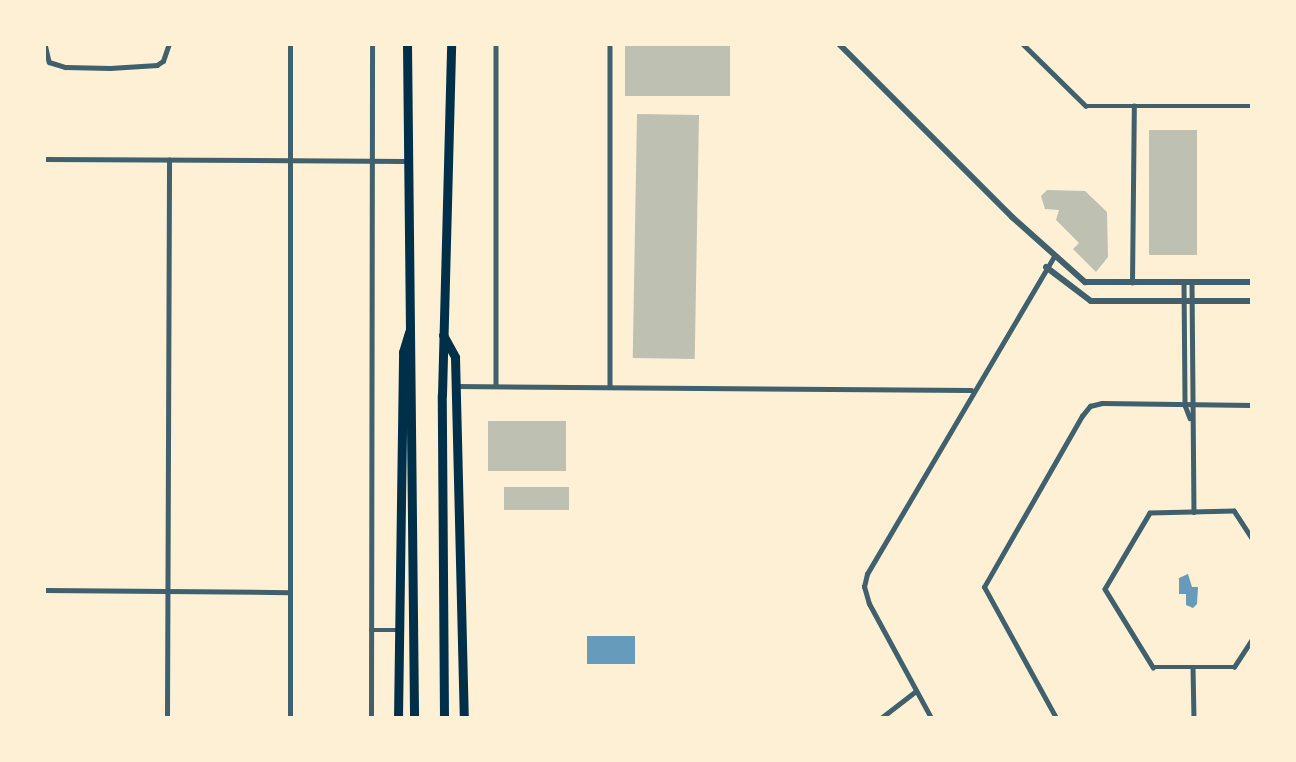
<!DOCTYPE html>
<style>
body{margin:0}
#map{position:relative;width:1296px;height:762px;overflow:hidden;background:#fdf0d5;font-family:"Noto Serif",serif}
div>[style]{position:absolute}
.water>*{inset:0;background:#669bbc;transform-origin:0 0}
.building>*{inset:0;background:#bec0b2;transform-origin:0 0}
.minor>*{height:4.5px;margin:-2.25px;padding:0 2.25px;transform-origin:2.25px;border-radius:2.25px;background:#3f606c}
.tertiary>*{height:6px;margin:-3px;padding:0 3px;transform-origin:3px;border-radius:3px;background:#3f606c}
.motorway>*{height:9px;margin:-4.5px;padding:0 4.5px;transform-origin:4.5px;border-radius:4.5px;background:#003049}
span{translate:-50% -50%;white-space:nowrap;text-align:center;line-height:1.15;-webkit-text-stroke:6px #fdf0d5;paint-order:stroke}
.frame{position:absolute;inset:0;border:46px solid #fdf0d5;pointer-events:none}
</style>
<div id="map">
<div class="water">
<div style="clip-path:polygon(1188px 574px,1192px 587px,1198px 587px,1197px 604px,1193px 608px,1186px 605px,1186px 594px,1179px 594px,1179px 578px)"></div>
<div style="left:635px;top:636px;width:28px;height:48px;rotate:90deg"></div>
</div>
<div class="building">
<div style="left:625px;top:44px;width:105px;height:52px"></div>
<div style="left:637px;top:114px;width:62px;height:244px;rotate:1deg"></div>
<div style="left:1149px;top:130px;width:48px;height:125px"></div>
<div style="clip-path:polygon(1047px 190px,1085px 191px,1107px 212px,1108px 257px,1096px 272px,1073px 249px,1079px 243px,1056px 220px,1059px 210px,1045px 209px,1041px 196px)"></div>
<div style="left:488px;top:421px;width:78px;height:50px"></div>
<div style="left:504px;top:487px;width:65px;height:23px"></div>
</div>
<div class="minor">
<div style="left:45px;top:44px;width:18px;rotate:77deg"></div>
<div style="left:49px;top:62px;width:17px;rotate:17deg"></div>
<div style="left:65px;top:67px;width:45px;rotate:1.3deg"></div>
<div style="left:110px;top:68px;width:47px;rotate:-3.7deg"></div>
<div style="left:157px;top:65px;width:7px;rotate:-34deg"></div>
<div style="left:163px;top:61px;width:18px;rotate:-71deg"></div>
<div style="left:496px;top:44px;width:342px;rotate:90deg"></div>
<div style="left:610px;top:44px;width:343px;rotate:90deg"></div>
<div style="left:1023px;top:44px;width:88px;rotate:44.5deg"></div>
<div style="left:1086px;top:106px;width:166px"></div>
<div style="left:44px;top:159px;width:362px;rotate:0.3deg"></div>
<div style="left:1132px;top:283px;width:177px;rotate:-89.4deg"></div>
<div style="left:1184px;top:283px;width:122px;rotate:89.5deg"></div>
<div style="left:1185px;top:405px;width:14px;rotate:69deg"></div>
<div style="left:1192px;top:283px;width:229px;rotate:89.5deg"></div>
<div style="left:456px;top:386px;width:515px;rotate:0.45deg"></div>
<div style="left:1252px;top:539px;width:33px;rotate:-123deg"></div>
<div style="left:1234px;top:511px;width:84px;rotate:178.6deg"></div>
<div style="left:1150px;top:513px;width:88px;rotate:120.6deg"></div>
<div style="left:1105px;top:589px;width:92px;rotate:58.4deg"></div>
<div style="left:1153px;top:667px;width:81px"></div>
<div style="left:1234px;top:667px;width:33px;rotate:-57deg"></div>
<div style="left:44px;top:590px;width:246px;rotate:0.5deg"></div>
<div style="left:371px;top:630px;width:27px"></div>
<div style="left:1193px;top:667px;width:51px;rotate:88.9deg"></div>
<div style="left:167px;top:718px;width:558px;rotate:-89.79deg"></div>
<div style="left:290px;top:718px;width:674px;rotate:-90deg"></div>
<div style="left:371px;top:718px;width:674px;rotate:-89.91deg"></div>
<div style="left:881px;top:718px;width:44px;rotate:-37.6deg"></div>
<div style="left:931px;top:718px;width:130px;rotate:-118.5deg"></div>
<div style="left:869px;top:604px;width:18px;rotate:-106deg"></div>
<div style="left:864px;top:587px;width:13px;rotate:-77deg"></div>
<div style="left:867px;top:574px;width:369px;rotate:-59.5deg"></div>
<div style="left:1056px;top:718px;width:149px;rotate:-118.8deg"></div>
<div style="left:984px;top:587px;width:197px;rotate:-60.2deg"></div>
<div style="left:1082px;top:416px;width:13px;rotate:-51deg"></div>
<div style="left:1090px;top:406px;width:12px;rotate:-14deg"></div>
<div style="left:1102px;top:403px;width:150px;rotate:0.8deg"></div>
</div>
<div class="tertiary">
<div style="left:839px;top:44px;width:245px;rotate:45deg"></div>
<div style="left:1012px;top:217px;width:98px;rotate:41.7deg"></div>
<div style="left:1085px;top:282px;width:167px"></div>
<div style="left:1046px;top:267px;width:56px;rotate:37.1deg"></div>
<div style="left:1091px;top:301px;width:161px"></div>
</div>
<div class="motorway">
<div style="left:407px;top:44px;width:674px;rotate:89.4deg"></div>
<div style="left:443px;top:335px;width:25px;rotate:61deg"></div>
<div style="left:455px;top:357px;width:361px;rotate:88.6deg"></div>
<div style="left:398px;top:718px;width:366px;rotate:-89.2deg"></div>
<div style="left:403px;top:352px;width:21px;rotate:-73deg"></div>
<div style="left:444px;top:718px;width:323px;rotate:-90.4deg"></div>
<div style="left:442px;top:395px;width:351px;rotate:-88.5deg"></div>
</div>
<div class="frame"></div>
</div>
